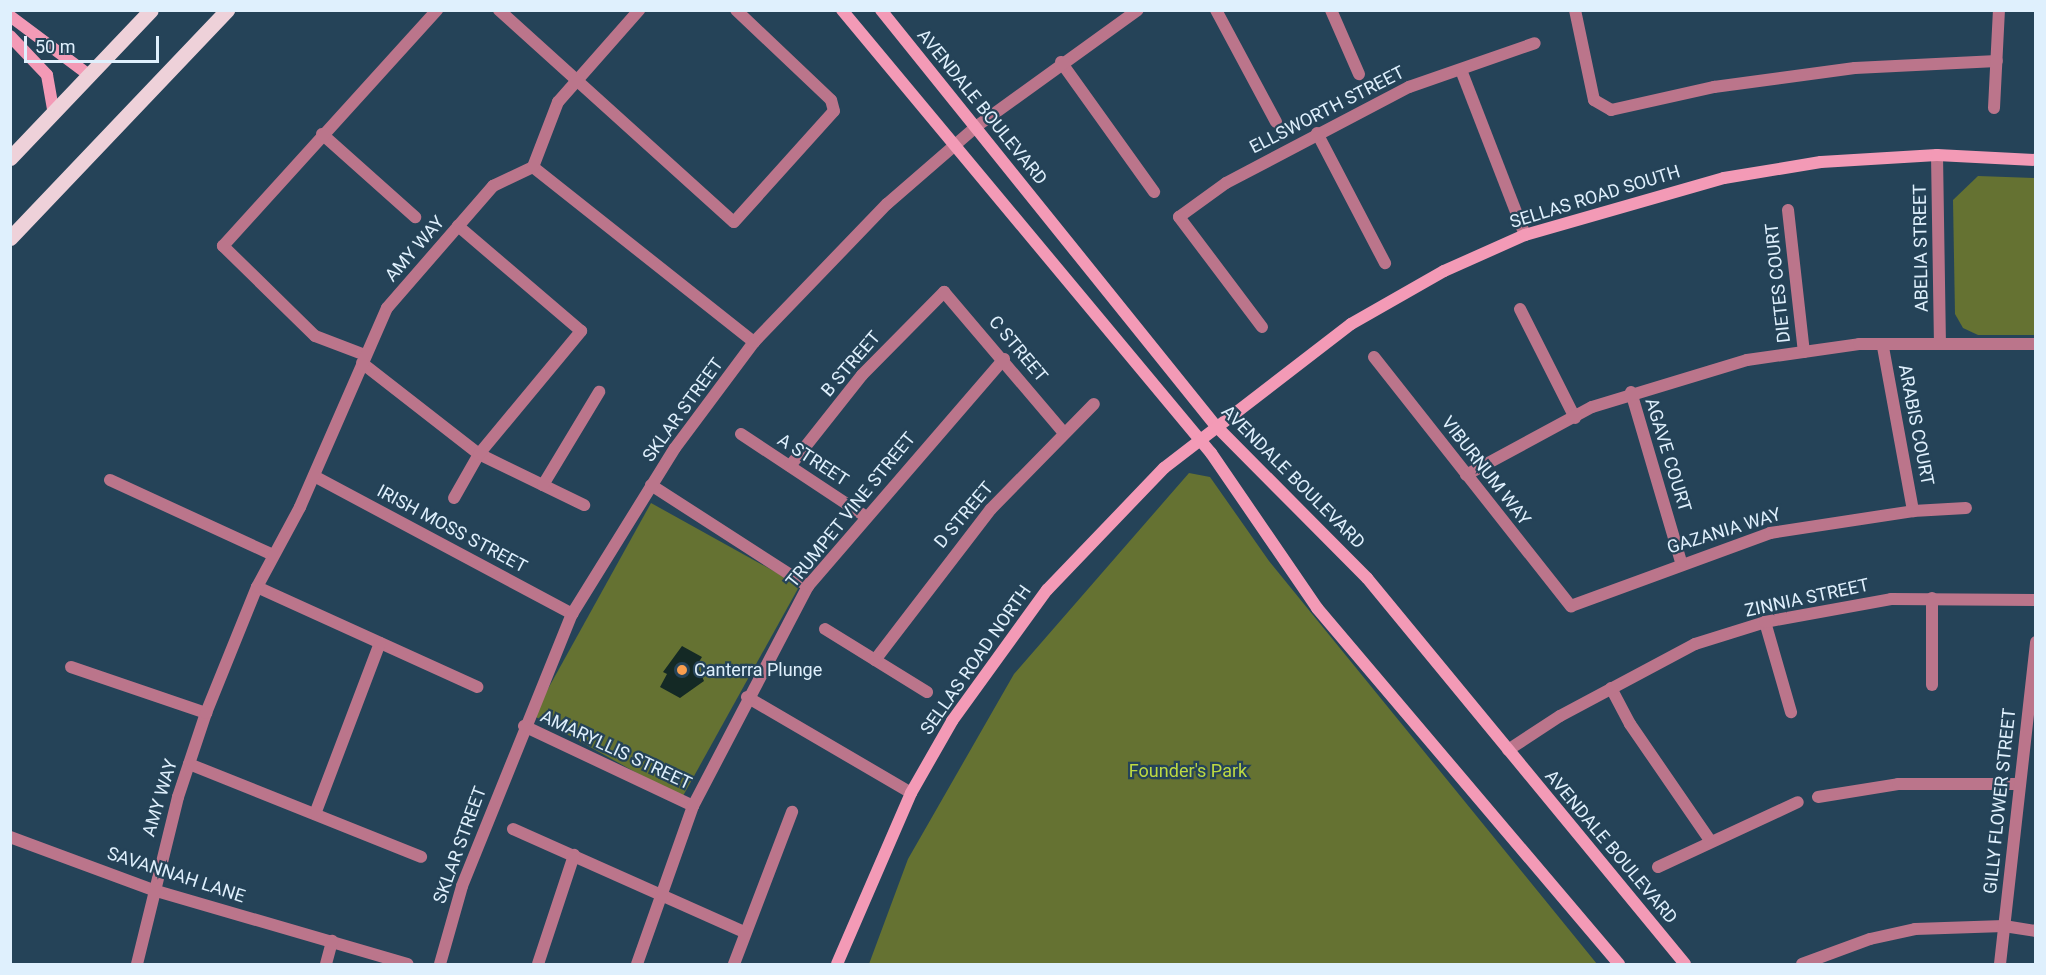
<!DOCTYPE html>
<style>
body{margin:0}
#map{position:relative;width:2046px;height:975px;overflow:hidden;background:#254358;font-family:Roboto,sans-serif}
div>[style]{position:absolute}
.green>*{inset:0;background:#657232;transform-origin:0 0}
.water>*{inset:0;background:#142925}
.street>*{height:12px;margin:-6px;padding:0 6px;transform-origin:6px;border-radius:6px;background:#bb758b}
.secondary>*{height:12px;margin:-6px;padding:0 6px;transform-origin:6px;border-radius:6px;background:#f39ab6}
.primary>*{height:15px;margin:-7.5px;padding:0 7.5px;transform-origin:7.5px;border-radius:7.5px;background:#eed1d9}
.dots>*{width:16px;height:16px;translate:-50% -50%;box-sizing:border-box;border:3px solid #254358;border-radius:50%}
span{translate:-50% -50%;white-space:nowrap;text-align:center;line-height:1.15;-webkit-text-stroke:4.5px #254358;paint-order:stroke}
.street-label{font-size:18px;color:#dff0fd}
.poi-label{font-size:18px;color:#dff0fd}
.left{translate:0 -50%;text-align:left}
.park-label{font-size:18px;color:#beda42}
.frame{position:absolute;inset:0;border:12px solid #dff0fd;pointer-events:none}
.scale{position:absolute;left:24px;top:36px;width:135px;height:27px;box-sizing:border-box;border:3px solid #dff0fd;border-top:0;padding-left:8px;font-size:18px;line-height:21px;white-space:nowrap;color:#dff0fd;-webkit-text-stroke:4px #254358;paint-order:stroke}
</style>
<div id="map">
<div class="green">
<div style="clip-path:polygon(1978px 176px,2035px 178px,2035px 335px,1978px 335px,1963px 328px,1955px 314px,1953px 200px)"></div>
<div style="clip-path:polygon(1189px 473px,1210px 477px,1269px 561px,1597px 964px,869px 964px,908px 859px,1014px 674px)"></div>
<div style="left:651px;top:503px;width:170px;height:243px;rotate:29deg"></div>
</div>
<div class="water">
<div style="clip-path:polygon(682px 646px,702px 657px,697px 665px,704px 681px,680px 698px,660px 687px,667px 674px,663px 672px)"></div>
</div>
<div class="street">
<div style="left:499px;top:10px;width:316px;rotate:42.1deg"></div>
<div style="left:734px;top:222px;width:149px;rotate:-48deg"></div>
<div style="left:834px;top:111px;width:11px;rotate:-105deg"></div>
<div style="left:831px;top:100px;width:131px;rotate:-136.5deg"></div>
<div style="left:1216px;top:10px;width:127px;rotate:61.8deg"></div>
<div style="left:1331px;top:10px;width:70px;rotate:66.4deg"></div>
<div style="left:1575px;top:10px;width:92px;rotate:78.1deg"></div>
<div style="left:1594px;top:100px;width:20px;rotate:30deg"></div>
<div style="left:1611px;top:110px;width:106px;rotate:-12.6deg"></div>
<div style="left:1714px;top:87px;width:142px;rotate:-7.7deg"></div>
<div style="left:1855px;top:68px;width:142px;rotate:-2.8deg"></div>
<div style="left:1061px;top:62px;width:160px;rotate:54.4deg"></div>
<div style="left:1461px;top:70px;width:177px;rotate:68.8deg"></div>
<div style="left:1994px;top:108px;width:98px;rotate:-87.1deg"></div>
<div style="left:1317px;top:133px;width:147px;rotate:62.4deg"></div>
<div style="left:322px;top:134px;width:125px;rotate:41.7deg"></div>
<div style="left:1937px;top:155px;width:186px;rotate:89.1deg"></div>
<div style="left:533px;top:167px;width:282px;rotate:38.4deg"></div>
<div style="left:1788px;top:210px;width:143px;rotate:83.6deg"></div>
<div style="left:1520px;top:309px;width:122px;rotate:63.2deg"></div>
<div style="left:1262px;top:327px;width:138px;rotate:-127deg"></div>
<div style="left:1179px;top:217px;width:58px;rotate:-35.9deg"></div>
<div style="left:1226px;top:183px;width:207px;rotate:-27.7deg"></div>
<div style="left:1409px;top:87px;width:133px;rotate:-19.2deg"></div>
<div style="left:1883px;top:347px;width:167px;rotate:79.6deg"></div>
<div style="left:365px;top:355px;width:53px;rotate:-159.2deg"></div>
<div style="left:315px;top:336px;width:129px;rotate:-135.6deg"></div>
<div style="left:223px;top:246px;width:319px;rotate:-47.8deg"></div>
<div style="left:1374px;top:357px;width:318px;rotate:51.7deg"></div>
<div style="left:1571px;top:606px;width:212px;rotate:-20.1deg"></div>
<div style="left:1770px;top:533px;width:145px;rotate:-8.7deg"></div>
<div style="left:1913px;top:511px;width:53px;rotate:-3.2deg"></div>
<div style="left:362px;top:363px;width:148px;rotate:37.9deg"></div>
<div style="left:479px;top:454px;width:117px;rotate:25.9deg"></div>
<div style="left:1631px;top:392px;width:177px;rotate:73.6deg"></div>
<div style="left:741px;top:434px;width:149px;rotate:33.5deg"></div>
<div style="left:790px;top:466px;width:116px;rotate:-51.6deg"></div>
<div style="left:862px;top:375px;width:117px;rotate:-45.3deg"></div>
<div style="left:944px;top:292px;width:184px;rotate:49.6deg"></div>
<div style="left:1466px;top:475px;width:143px;rotate:-28.4deg"></div>
<div style="left:1592px;top:407px;width:162px;rotate:-16.9deg"></div>
<div style="left:1747px;top:360px;width:113px;rotate:-8.1deg"></div>
<div style="left:1859px;top:344px;width:177px"></div>
<div style="left:314px;top:476px;width:293px;rotate:28.1deg"></div>
<div style="left:110px;top:480px;width:179px;rotate:24.7deg"></div>
<div style="left:543px;top:485px;width:109px;rotate:-58.9deg"></div>
<div style="left:651px;top:485px;width:187px;rotate:32.8deg"></div>
<div style="left:454px;top:498px;width:51px;rotate:-60.4deg"></div>
<div style="left:479px;top:454px;width:160px;rotate:-50.3deg"></div>
<div style="left:581px;top:331px;width:162px;rotate:-139.5deg"></div>
<div style="left:257px;top:587px;width:242px;rotate:24.4deg"></div>
<div style="left:1932px;top:598px;width:87px;rotate:90deg"></div>
<div style="left:1765px;top:622px;width:94px;rotate:73.9deg"></div>
<div style="left:825px;top:629px;width:120px;rotate:31.7deg"></div>
<div style="left:875px;top:660px;width:190px;rotate:-52.5deg"></div>
<div style="left:991px;top:509px;width:147px;rotate:-45.6deg"></div>
<div style="left:71px;top:667px;width:143px;rotate:18.8deg"></div>
<div style="left:1611px;top:688px;width:41px;rotate:62.2deg"></div>
<div style="left:1630px;top:724px;width:140px;rotate:55.5deg"></div>
<div style="left:747px;top:697px;width:190px;rotate:30.3deg"></div>
<div style="left:524px;top:726px;width:187px;rotate:25.3deg"></div>
<div style="left:1508px;top:750px;width:62px;rotate:-33.2deg"></div>
<div style="left:1560px;top:716px;width:153px;rotate:-28.1deg"></div>
<div style="left:1695px;top:644px;width:73px;rotate:-17.4deg"></div>
<div style="left:1765px;top:622px;width:128px;rotate:-10.3deg"></div>
<div style="left:1891px;top:599px;width:145px;rotate:0.4deg"></div>
<div style="left:189px;top:764px;width:250px;rotate:21.8deg"></div>
<div style="left:1818px;top:797px;width:81px;rotate:-9.2deg"></div>
<div style="left:1898px;top:784px;width:122px"></div>
<div style="left:315px;top:814px;width:183px;rotate:-69.2deg"></div>
<div style="left:513px;top:829px;width:253px;rotate:24deg"></div>
<div style="left:10px;top:837px;width:153px;rotate:20.3deg"></div>
<div style="left:153px;top:890px;width:265px;rotate:16.2deg"></div>
<div style="left:1658px;top:867px;width:154px;rotate:-24.9deg"></div>
<div style="left:137px;top:964px;width:172px;rotate:-76.2deg"></div>
<div style="left:178px;top:797px;width:89px;rotate:-71.6deg"></div>
<div style="left:206px;top:713px;width:136px;rotate:-68deg"></div>
<div style="left:257px;top:587px;width:91px;rotate:-61.7deg"></div>
<div style="left:300px;top:507px;width:217px;rotate:-66.4deg"></div>
<div style="left:387px;top:308px;width:162px;rotate:-49deg"></div>
<div style="left:493px;top:186px;width:44px;rotate:-25.4deg"></div>
<div style="left:533px;top:167px;width:70px;rotate:-69deg"></div>
<div style="left:558px;top:102px;width:123px;rotate:-48.6deg"></div>
<div style="left:326px;top:964px;width:24px;rotate:-75deg"></div>
<div style="left:440px;top:964px;width:81px;rotate:-74.2deg"></div>
<div style="left:462px;top:886px;width:293px;rotate:-68deg"></div>
<div style="left:572px;top:614px;width:195px;rotate:-58.2deg"></div>
<div style="left:675px;top:448px;width:132px;rotate:-53.3deg"></div>
<div style="left:754px;top:342px;width:192px;rotate:-46.1deg"></div>
<div style="left:887px;top:204px;width:119px;rotate:-40.9deg"></div>
<div style="left:977px;top:126px;width:198px;rotate:-35.8deg"></div>
<div style="left:538px;top:964px;width:115px;rotate:-71.7deg"></div>
<div style="left:637px;top:964px;width:168px;rotate:-70.5deg"></div>
<div style="left:693px;top:806px;width:248px;rotate:-62.4deg"></div>
<div style="left:808px;top:586px;width:300px;rotate:-49.2deg"></div>
<div style="left:734px;top:964px;width:163px;rotate:-69.1deg"></div>
<div style="left:1802px;top:964px;width:72px;rotate:-20.2deg"></div>
<div style="left:1870px;top:939px;width:46px;rotate:-12.5deg"></div>
<div style="left:1915px;top:929px;width:89px;rotate:-1.9deg"></div>
<div style="left:2004px;top:926px;width:32px;rotate:9deg"></div>
<div style="left:2000px;top:964px;width:324px;rotate:-83.6deg"></div>
</div>
<div class="secondary">
<div style="left:842px;top:10px;width:577px;rotate:50.21deg"></div>
<div style="left:1211px;top:453px;width:188px;rotate:55.6deg"></div>
<div style="left:1317px;top:608px;width:467px;rotate:49.7deg"></div>
<div style="left:881px;top:10px;width:533px;rotate:51.17deg"></div>
<div style="left:1215px;top:425px;width:216px;rotate:45.2deg"></div>
<div style="left:1367px;top:578px;width:500px;rotate:50.52deg"></div>
<div style="left:10px;top:16px;width:99px;rotate:36.8deg"></div>
<div style="left:10px;top:36px;width:54px;rotate:46.5deg"></div>
<div style="left:47px;top:75px;width:39px;rotate:80deg"></div>
<div style="left:837px;top:964px;width:186px;rotate:-66.6deg"></div>
<div style="left:911px;top:793px;width:83px;rotate:-60.3deg"></div>
<div style="left:952px;top:721px;width:162px;rotate:-54.1deg"></div>
<div style="left:1047px;top:590px;width:169px;rotate:-46.2deg"></div>
<div style="left:1164px;top:468px;width:236px;rotate:-37.6deg"></div>
<div style="left:1351px;top:324px;width:107px;rotate:-29.7deg"></div>
<div style="left:1444px;top:271px;width:89px;rotate:-24deg"></div>
<div style="left:1525px;top:235px;width:207px;rotate:-16deg"></div>
<div style="left:1724px;top:178px;width:98px;rotate:-9.4deg"></div>
<div style="left:1821px;top:162px;width:116px;rotate:-3.5deg"></div>
<div style="left:1937px;top:155px;width:99px;rotate:2.9deg"></div>
</div>
<div class="primary">
<div style="left:10px;top:158px;width:204px;rotate:-46.4deg"></div>
<div style="left:10px;top:238px;width:315px;rotate:-46.4deg"></div>
</div>
<div class="dots">
<div style="left:682px;top:670px;background:#fa9f4f"></div>
</div>
<div class="street-label">
<span style="left:982px;top:107px;rotate:51deg">AVENDALE BOULEVARD</span>
<span style="left:1327px;top:110px;rotate:-27deg">ELLSWORTH STREET</span>
<span style="left:1595px;top:197px;rotate:-17deg">SELLAS ROAD SOUTH</span>
<span style="left:1921px;top:248px;rotate:-91deg">ABELIA STREET</span>
<span style="left:415px;top:249px;rotate:-49deg">AMY WAY</span>
<span style="left:1778px;top:283px;rotate:-96deg">DIETES COURT</span>
<span style="left:1018px;top:349px;rotate:50deg">C STREET</span>
<span style="left:851px;top:364px;rotate:-49deg">B STREET</span>
<span style="left:683px;top:410px;rotate:-54deg">SKLAR STREET</span>
<span style="left:1916px;top:425px;rotate:79deg">ARABIS COURT</span>
<span style="left:1668px;top:455px;rotate:73deg">AGAVE COURT</span>
<span style="left:813px;top:460px;rotate:33deg">A STREET</span>
<span style="left:1486px;top:471px;rotate:52deg">VIBURNUM WAY</span>
<span style="left:1293px;top:477px;rotate:45deg">AVENDALE BOULEVARD</span>
<span style="left:851px;top:510px;rotate:-51deg">TRUMPET VINE STREET</span>
<span style="left:964px;top:515px;rotate:-50deg">D STREET</span>
<span style="left:452px;top:529px;rotate:28deg">IRISH MOSS STREET</span>
<span style="left:1724px;top:531px;rotate:-17deg">GAZANIA WAY</span>
<span style="left:1807px;top:598px;rotate:-12deg">ZINNIA STREET</span>
<span style="left:976px;top:660px;rotate:-55deg">SELLAS ROAD NORTH</span>
<span style="left:616px;top:750px;rotate:25deg">AMARYLLIS STREET</span>
<span style="left:160px;top:798px;rotate:-73deg">AMY WAY</span>
<span style="left:2000px;top:801px;rotate:-84deg">GILLY FLOWER STREET</span>
<span style="left:460px;top:845px;rotate:-70deg">SKLAR STREET</span>
<span style="left:1611px;top:847px;rotate:50deg">AVENDALE BOULEVARD</span>
<span style="left:176px;top:875px;rotate:18deg">SAVANNAH LANE</span>
</div>
<div class="poi-label">
<span class="left" style="left:694px;top:670px">Canterra Plunge</span>
</div>
<div class="park-label">
<span style="left:1188px;top:771px">Founder's Park</span>
</div>
<div class="frame"></div>
<div class="scale">50 m</div>
</div>
